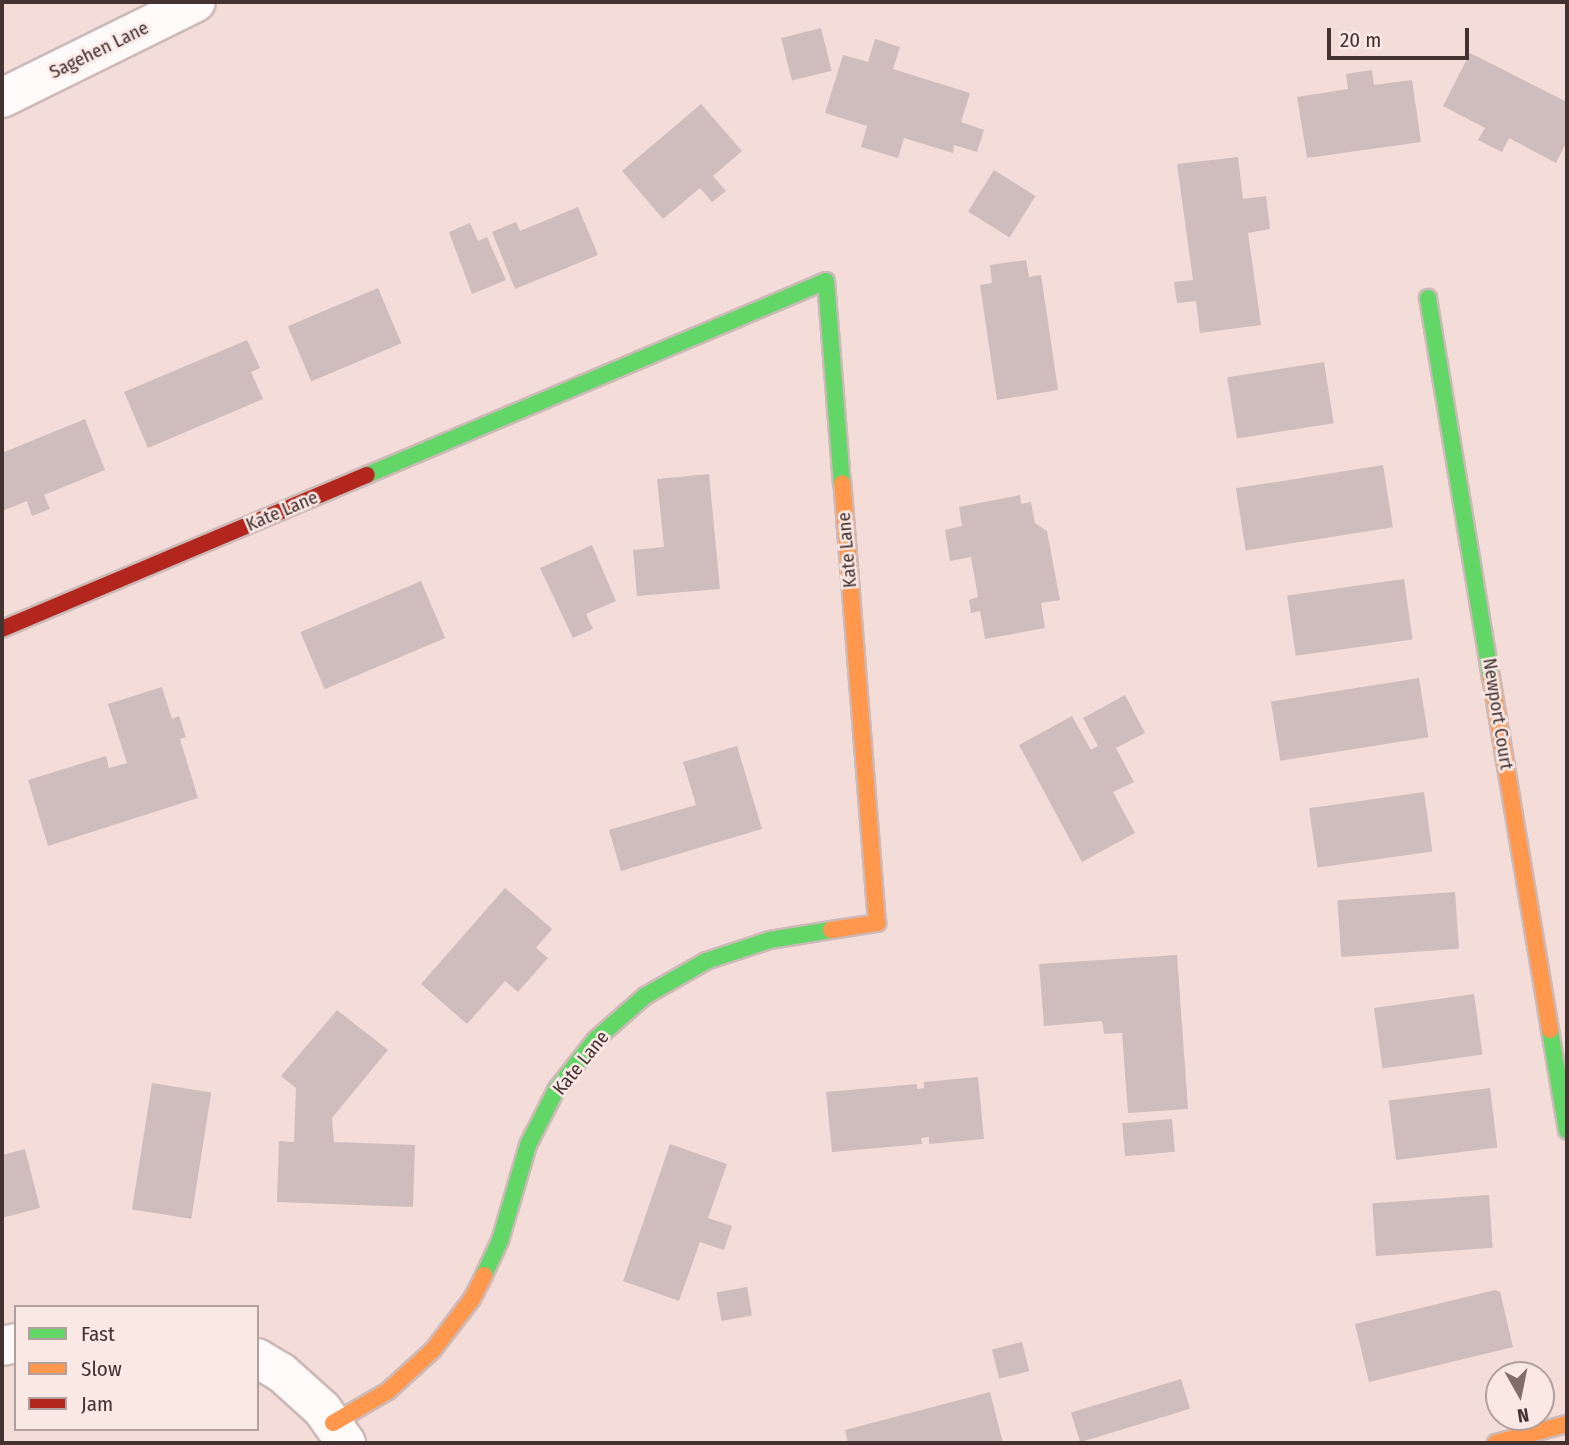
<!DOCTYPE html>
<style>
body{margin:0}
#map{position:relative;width:1569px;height:1445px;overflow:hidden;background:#f4dcd9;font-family:"Fira Sans Condensed",sans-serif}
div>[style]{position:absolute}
.building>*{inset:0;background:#cfbdbe;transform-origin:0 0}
.roads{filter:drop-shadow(2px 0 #cdbab8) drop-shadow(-2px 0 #cdbab8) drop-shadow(0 2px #cdbab8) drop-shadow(0 -2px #cdbab8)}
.street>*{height:38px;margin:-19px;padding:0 19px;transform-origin:19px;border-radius:19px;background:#fdfaf9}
.fast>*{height:16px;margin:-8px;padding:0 8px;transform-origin:8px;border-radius:8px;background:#63d668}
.slow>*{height:16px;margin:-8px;padding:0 8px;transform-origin:8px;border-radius:8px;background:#ff974d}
.jam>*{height:16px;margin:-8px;padding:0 8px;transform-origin:8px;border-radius:8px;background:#b3261e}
span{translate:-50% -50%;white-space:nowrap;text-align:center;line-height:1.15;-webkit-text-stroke:5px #fae8e5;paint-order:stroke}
.street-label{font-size:19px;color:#433230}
.frame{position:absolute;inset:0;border:4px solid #433230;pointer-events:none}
.legend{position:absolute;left:14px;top:1305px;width:245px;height:126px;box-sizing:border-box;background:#fae8e5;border:2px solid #b19f9d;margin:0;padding:9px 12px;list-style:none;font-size:21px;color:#433230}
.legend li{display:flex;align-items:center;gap:14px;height:35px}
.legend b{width:35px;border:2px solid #b19f9d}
.north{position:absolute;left:1485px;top:1361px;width:70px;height:70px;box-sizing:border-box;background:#fae8e5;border:2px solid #b19f9d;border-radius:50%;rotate:171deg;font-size:19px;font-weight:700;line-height:28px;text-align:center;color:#433230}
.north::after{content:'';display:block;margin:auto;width:24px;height:32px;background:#816e6b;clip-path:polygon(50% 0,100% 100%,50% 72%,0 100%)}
.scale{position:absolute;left:1327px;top:28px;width:142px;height:32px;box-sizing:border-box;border:4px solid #433230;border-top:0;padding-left:9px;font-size:21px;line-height:24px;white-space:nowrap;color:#433230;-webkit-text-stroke:5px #fae8e5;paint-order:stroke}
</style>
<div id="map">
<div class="building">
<div style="left:821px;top:28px;width:44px;height:41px;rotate:76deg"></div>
<div style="clip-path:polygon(875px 39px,900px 47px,893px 69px,970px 93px,961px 122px,984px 130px,977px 152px,954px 145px,953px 153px,904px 138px,898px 158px,861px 147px,867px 126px,825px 113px,843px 55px,868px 62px)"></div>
<div style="clip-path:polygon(1470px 53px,1567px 102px,1567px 141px,1556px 163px,1509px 138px,1502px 152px,1478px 140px,1485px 128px,1443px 106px)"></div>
<div style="clip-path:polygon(1372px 70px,1374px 85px,1412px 80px,1421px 142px,1307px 158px,1297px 97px,1348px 89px,1346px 74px)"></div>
<div style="clip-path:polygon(701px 104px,742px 151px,713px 176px,726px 191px,712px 202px,700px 188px,663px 219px,622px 171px)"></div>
<div style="clip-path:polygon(1238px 157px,1243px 199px,1266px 196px,1270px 229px,1248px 233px,1261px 325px,1200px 333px,1196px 301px,1177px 303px,1174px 282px,1193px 280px,1177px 164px)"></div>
<div style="left:994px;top:170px;width:49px;height:49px;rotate:32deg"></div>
<div style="clip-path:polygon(578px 207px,598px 255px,515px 289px,492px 232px,516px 222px,520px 231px)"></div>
<div style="clip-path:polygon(470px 223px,478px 241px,487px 237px,506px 280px,472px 294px,449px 232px)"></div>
<div style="clip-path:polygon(1026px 260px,1029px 277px,1041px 275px,1058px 390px,997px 400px,980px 285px,992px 283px,990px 265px)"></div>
<div style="left:378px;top:288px;width:60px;height:98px;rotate:67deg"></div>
<div style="clip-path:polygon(247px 340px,260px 368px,251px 372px,263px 399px,148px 448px,124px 392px)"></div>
<div style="left:1324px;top:362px;width:62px;height:98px;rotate:81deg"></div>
<div style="clip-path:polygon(85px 419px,105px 470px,44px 495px,50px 509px,32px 516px,27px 501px,2px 511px,2px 453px)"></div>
<div style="left:1383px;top:465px;width:63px;height:149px;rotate:81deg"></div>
<div style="clip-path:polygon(709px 474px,720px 589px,637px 596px,633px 550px,664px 547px,657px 479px)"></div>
<div style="clip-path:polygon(1020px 495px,1021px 504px,1031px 502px,1035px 523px,1047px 531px,1060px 600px,1041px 603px,1045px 628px,985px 639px,980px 611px,971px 613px,969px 600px,978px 597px,971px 557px,950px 561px,945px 530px,962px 526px,959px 507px)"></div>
<div style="clip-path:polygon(592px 545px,616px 601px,586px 614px,593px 629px,573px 638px,540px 568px)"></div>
<div style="left:1404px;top:579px;width:61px;height:118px;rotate:82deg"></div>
<div style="left:421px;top:581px;width:62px;height:131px;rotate:67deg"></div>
<div style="left:1419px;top:678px;width:60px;height:150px;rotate:81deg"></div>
<div style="clip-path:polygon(162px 687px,172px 719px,179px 716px,186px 737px,180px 739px,198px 798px,48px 846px,28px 780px,106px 756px,109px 768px,127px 763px,108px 704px)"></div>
<div style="clip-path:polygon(1125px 695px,1145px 733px,1116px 748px,1134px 782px,1113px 792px,1135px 833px,1082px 862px,1019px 745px,1072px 716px,1091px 750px,1098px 746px,1083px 718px)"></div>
<div style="clip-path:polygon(737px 746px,762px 829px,621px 871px,609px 830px,696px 805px,683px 762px)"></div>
<div style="left:1424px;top:792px;width:60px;height:116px;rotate:82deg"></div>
<div style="clip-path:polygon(505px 888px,552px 929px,536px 948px,548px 958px,518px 992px,505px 981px,467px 1024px,421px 984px)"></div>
<div style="left:1455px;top:892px;width:57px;height:118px;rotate:86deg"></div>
<div style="clip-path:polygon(1177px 955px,1188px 1109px,1128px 1113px,1122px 1033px,1104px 1034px,1102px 1021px,1044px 1026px,1039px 964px)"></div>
<div style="left:1474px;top:994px;width:61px;height:101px;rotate:82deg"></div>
<div style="clip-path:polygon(337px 1010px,388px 1050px,332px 1118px,334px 1142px,415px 1145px,413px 1207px,277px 1202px,279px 1141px,294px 1142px,296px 1088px,281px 1076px)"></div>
<div style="clip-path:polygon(978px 1077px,984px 1139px,929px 1144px,929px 1137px,921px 1138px,922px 1144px,832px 1152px,826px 1092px,917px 1084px,917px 1089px,924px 1088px,924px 1082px)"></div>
<div style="left:152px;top:1083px;width:60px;height:128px;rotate:9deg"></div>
<div style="left:1490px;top:1088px;width:60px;height:102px;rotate:83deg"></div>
<div style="left:1172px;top:1119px;width:33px;height:50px;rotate:85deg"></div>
<div style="clip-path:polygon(670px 1144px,727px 1164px,708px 1218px,732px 1226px,724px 1250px,700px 1242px,679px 1301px,623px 1281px)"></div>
<div style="clip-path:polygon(25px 1149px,40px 1208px,2px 1218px,2px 1155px)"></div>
<div style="left:1489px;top:1195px;width:53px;height:117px;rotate:86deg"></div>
<div style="left:747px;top:1287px;width:29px;height:31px;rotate:80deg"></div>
<div style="clip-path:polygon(1495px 1290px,1500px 1292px,1513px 1347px,1369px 1382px,1355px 1324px)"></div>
<div style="left:1022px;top:1342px;width:30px;height:31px;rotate:76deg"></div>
<div style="left:1181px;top:1379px;width:31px;height:115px;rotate:73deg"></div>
<div style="clip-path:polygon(990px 1392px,1003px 1443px,848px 1443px,845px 1430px)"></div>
</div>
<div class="roads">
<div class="street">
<div style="left:2px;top:98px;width:216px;rotate:-26.3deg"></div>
<div style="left:2px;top:1346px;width:14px;rotate:-12deg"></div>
<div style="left:257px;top:1358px;width:29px;rotate:31deg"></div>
<div style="left:282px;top:1373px;width:54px;rotate:42deg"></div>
<div style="left:322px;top:1409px;width:42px;rotate:54.8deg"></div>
</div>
<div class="fast">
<div style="left:1428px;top:298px;width:384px;rotate:80.6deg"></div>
<div style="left:367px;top:475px;width:498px;rotate:-22.9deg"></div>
<div style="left:826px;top:281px;width:203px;rotate:85.5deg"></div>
<div style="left:1550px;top:1030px;width:102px;rotate:80.4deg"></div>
<div style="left:484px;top:1275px;width:38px;rotate:-65deg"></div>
<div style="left:500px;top:1241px;width:100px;rotate:-73.7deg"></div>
<div style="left:528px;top:1145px;width:62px;rotate:-63deg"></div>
<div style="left:556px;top:1090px;width:63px;rotate:-52deg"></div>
<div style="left:595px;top:1040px;width:67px;rotate:-41.3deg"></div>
<div style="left:645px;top:996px;width:70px;rotate:-29.8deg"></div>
<div style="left:706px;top:961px;width:67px;rotate:-18.2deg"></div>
<div style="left:770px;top:940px;width:62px;rotate:-9.3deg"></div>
</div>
<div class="slow">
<div style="left:1491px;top:677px;width:358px;rotate:80.5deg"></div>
<div style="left:831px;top:930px;width:47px;rotate:-8.7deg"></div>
<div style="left:877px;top:923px;width:441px;rotate:-94.5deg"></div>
<div style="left:333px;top:1423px;width:64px;rotate:-30.2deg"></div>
<div style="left:388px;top:1391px;width:61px;rotate:-42.3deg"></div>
<div style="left:433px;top:1350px;width:64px;rotate:-52.6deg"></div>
<div style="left:472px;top:1299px;width:27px;rotate:-63deg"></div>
<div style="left:1496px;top:1443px;width:73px;rotate:-15deg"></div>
</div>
<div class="jam">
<div style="left:2px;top:629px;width:396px;rotate:-22.9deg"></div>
</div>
</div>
<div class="street-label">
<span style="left:99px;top:50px;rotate:-26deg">Sagehen Lane</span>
<span style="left:282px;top:511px;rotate:-23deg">Kate Lane</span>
<span style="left:847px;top:550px;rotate:-95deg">Kate Lane</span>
<span style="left:1498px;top:714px;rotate:81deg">Newport Court</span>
<span style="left:581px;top:1063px;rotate:-51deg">Kate Lane</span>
</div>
<div class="frame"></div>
<ul class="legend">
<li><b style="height:9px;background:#63d668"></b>Fast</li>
<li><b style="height:9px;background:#ff974d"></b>Slow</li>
<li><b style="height:9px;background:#b3261e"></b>Jam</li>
</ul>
<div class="north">N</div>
<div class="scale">20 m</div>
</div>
